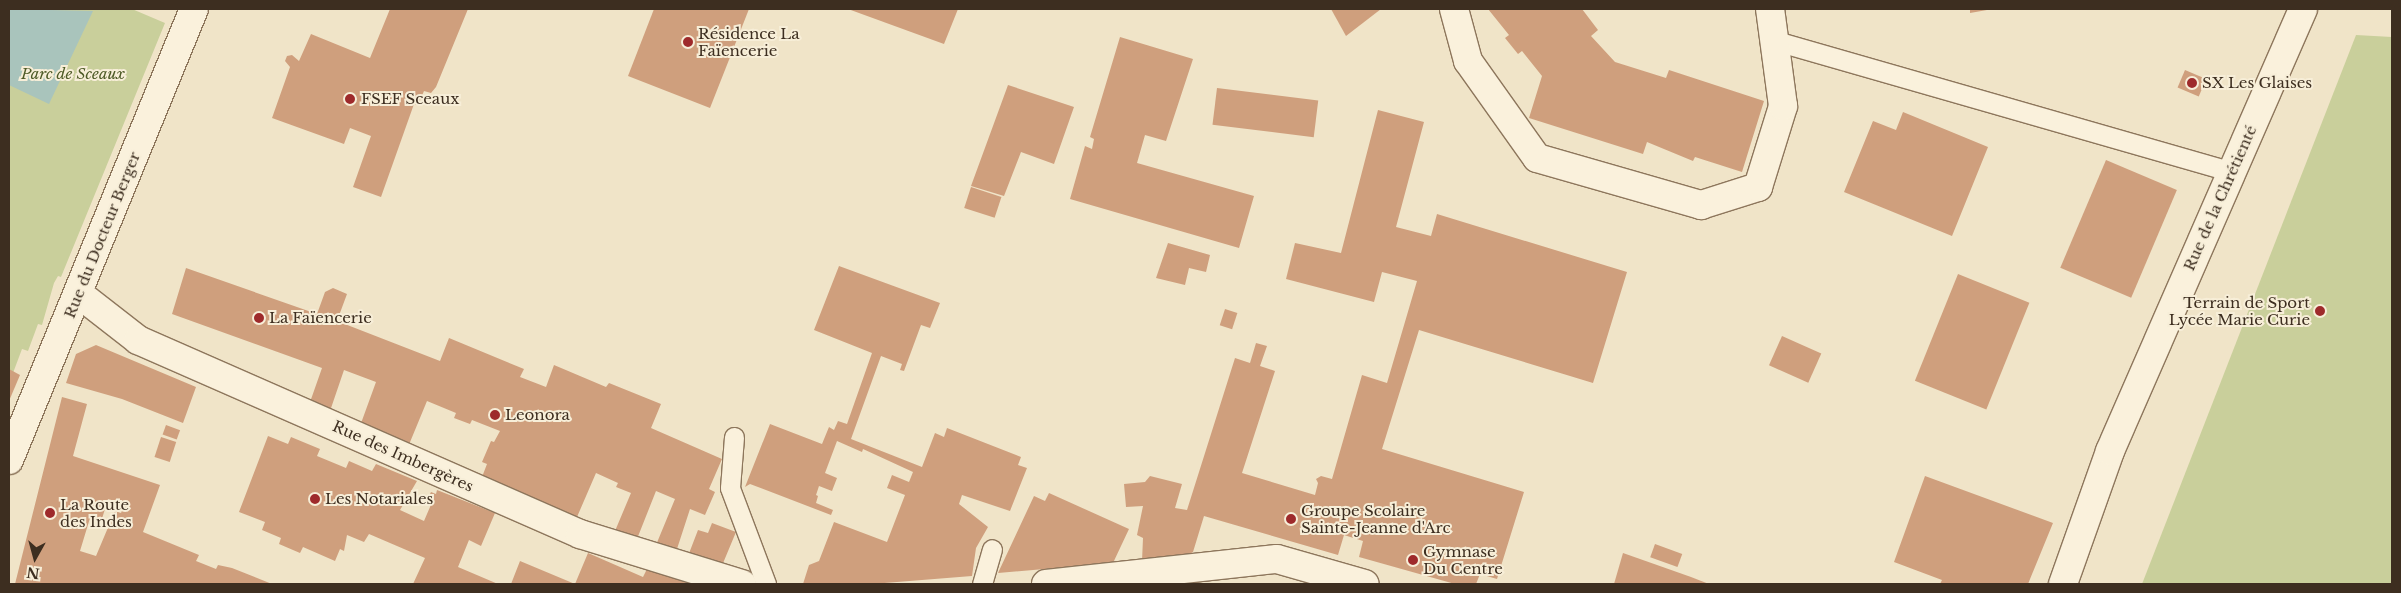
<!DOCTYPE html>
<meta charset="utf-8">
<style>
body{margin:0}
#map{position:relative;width:2401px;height:593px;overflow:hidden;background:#f0e4c8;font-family:"Libre Baskerville",serif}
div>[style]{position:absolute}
.green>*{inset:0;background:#c9cf9b}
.water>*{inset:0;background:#a9c4bc}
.building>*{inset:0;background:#cf9f7d;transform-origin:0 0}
.roads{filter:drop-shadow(1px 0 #8d765c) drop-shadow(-1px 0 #8d765c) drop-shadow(0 1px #8d765c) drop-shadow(0 -1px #8d765c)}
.service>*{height:19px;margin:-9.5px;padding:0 9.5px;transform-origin:9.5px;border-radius:9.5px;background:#faf1dc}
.minor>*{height:28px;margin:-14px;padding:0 14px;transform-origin:14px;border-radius:14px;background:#faf1dc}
.dots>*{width:14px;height:14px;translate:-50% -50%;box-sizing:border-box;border:2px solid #f7eed8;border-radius:50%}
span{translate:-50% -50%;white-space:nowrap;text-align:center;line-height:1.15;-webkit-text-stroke:4px #f7eed8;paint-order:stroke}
.poi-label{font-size:15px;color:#3d2e20}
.left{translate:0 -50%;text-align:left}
.right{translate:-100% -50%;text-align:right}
.park-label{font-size:15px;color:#4d5a26;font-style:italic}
.street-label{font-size:15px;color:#3d2e20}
.frame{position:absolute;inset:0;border:10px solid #3d2e20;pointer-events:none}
.north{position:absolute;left:10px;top:533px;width:50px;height:50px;-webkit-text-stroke:4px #f7eed8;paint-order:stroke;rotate:187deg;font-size:14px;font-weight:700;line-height:20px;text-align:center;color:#3d2e20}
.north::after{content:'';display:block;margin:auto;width:18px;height:22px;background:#3d2e20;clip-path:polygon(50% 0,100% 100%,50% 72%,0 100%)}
</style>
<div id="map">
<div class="green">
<div style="clip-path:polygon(9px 9px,132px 9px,165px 23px,61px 277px,58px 276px,54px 283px,42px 325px,38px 324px,28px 351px,22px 349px,13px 373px,9px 371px)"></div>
<div style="clip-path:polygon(2356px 35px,2392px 37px,2392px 584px,2142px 584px)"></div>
</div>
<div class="water">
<div style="clip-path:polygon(9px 9px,93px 11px,49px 104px,9px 85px)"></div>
</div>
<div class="building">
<div style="clip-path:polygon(390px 9px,468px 9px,436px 87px,431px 93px,424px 91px,418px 105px,414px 104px,381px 197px,353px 187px,371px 136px,350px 128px,344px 144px,272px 118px,290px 67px,285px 61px,287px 56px,292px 55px,299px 61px,311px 34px,370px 58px)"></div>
<div style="clip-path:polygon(654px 9px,749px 9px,710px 108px,628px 76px)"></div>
<div style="clip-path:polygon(848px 9px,958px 9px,944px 44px)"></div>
<div style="clip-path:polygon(1331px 9px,1381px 9px,1346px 36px)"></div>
<div style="clip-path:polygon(1488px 9px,1582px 9px,1598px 30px,1591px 36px,1615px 62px,1666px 78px,1669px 70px,1764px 101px,1742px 172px,1695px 157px,1693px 161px,1647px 142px,1643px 154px,1529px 118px,1542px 76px,1522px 51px,1518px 54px,1505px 38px,1509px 35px)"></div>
<div style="clip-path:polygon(1970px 9px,1987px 9px,1987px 10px,1970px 13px)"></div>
<div style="clip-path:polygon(1120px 37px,1193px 59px,1166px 141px,1145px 135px,1137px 163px,1254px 196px,1239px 248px,1070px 199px,1085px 146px,1092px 149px,1094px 139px,1090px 137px)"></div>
<div style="left:2185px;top:70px;width:23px;height:19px;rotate:23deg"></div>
<div style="clip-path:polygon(1008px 85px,1074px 107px,1054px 164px,1021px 152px,1004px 196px,971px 186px)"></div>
<div style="left:1217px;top:88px;width:102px;height:37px;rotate:7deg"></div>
<div style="clip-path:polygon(1378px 110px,1424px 122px,1396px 227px,1431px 236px,1437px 214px,1627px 272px,1593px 383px,1419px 330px,1382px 449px,1524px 492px,1497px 579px,1480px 574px,1476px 584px,1455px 584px,1359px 557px,1363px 541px,1344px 535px,1338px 555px,1204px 516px,1193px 552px,1185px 557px,1142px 561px,1143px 538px,1137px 535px,1143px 506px,1126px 507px,1124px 484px,1145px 482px,1150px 476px,1182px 484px,1175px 508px,1187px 510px,1235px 358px,1250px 363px,1256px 343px,1267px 346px,1260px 366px,1275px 371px,1242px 473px,1315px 495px,1318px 483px,1316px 479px,1321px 476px,1332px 479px,1362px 375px,1387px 383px,1417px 281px,1382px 272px,1374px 302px,1286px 279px,1295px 243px,1341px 253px)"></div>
<div style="clip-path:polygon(1903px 112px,1988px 147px,1952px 236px,1844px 192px,1873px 121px,1896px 130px)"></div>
<div style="left:2106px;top:160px;width:77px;height:117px;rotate:23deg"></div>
<div style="left:971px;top:187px;width:32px;height:22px;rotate:18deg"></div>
<div style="clip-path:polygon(1168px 243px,1210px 255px,1206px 272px,1189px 268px,1185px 285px,1156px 278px)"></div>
<div style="clip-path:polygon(839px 266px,940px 303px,930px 328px,921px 325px,904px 371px,900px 370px,902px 364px,881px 356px,851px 439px,922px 467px,935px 433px,944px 437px,947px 428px,1021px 457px,1018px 465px,1027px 468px,1010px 511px,962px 495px,959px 504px,988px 527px,976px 548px,972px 576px,872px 584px,803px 584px,809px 565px,819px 561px,834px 522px,887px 542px,905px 495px,887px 488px,892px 475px,909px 482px,913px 472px,863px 449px,862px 452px,837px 441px,825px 473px,837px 478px,832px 491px,819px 486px,816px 495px,818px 496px,816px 503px,833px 510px,831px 515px,750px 484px,745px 487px,770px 424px,822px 444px,829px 427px,834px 430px,838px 421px,847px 424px,872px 353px,814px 330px)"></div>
<div style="clip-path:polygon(186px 268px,317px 314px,325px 292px,333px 288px,347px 294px,337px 321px,440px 361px,449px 338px,524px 369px,520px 377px,546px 387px,554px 365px,606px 387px,609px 383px,661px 404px,651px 428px,722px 459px,709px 489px,715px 492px,705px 515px,690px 509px,676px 552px,656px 545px,675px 499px,656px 491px,637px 539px,615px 531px,631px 493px,616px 487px,618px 483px,596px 473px,577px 517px,556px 509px,482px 477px,487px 464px,482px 462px,491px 441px,494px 442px,500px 431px,472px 420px,470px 424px,454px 418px,456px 413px,427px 401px,408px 447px,360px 426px,376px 382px,344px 370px,329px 414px,309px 405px,322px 368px,172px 314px)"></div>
<div style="left:1958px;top:274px;width:77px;height:115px;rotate:22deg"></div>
<div style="left:1225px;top:309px;width:13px;height:17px;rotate:18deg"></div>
<div style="left:1782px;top:336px;width:43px;height:32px;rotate:24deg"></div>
<div style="clip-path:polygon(96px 345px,196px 387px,183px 423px,122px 399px,66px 383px,76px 354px)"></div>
<div style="clip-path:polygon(9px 369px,20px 375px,9px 401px)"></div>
<div style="clip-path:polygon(evenodd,62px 397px,87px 404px,73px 456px,160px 485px,143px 532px,199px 555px,196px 561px,216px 569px,218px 565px,232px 568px,272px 584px,15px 584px,62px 397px,108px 499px,125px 504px,121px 513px,115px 511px,96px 556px,80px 551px,90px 518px,101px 522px,108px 499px)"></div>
<div style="left:166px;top:425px;width:15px;height:10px;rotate:20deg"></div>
<div style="clip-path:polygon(268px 436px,288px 444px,291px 437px,320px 449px,317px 456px,346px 468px,349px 461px,372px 471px,376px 464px,417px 481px,400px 510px,424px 521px,433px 500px,428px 498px,431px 492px,436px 494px,437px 490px,495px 513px,481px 546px,469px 540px,458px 567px,498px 584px,413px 584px,425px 558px,369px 534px,364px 542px,347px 535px,344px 551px,340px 549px,335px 561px,303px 547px,300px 553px,279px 544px,281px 538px,262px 530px,265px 522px,239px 512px)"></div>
<div style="left:161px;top:437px;width:16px;height:21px;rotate:18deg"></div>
<div style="clip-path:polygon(1925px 476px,2053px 523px,2028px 584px,1940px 584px,1942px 580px,1894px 562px)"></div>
<div style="clip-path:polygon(1049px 493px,1129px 529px,1113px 563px,998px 573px,1034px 496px,1045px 501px)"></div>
<div style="clip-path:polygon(712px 523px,736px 532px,721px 568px,688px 556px,698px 530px,708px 533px)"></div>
<div style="left:1655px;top:544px;width:29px;height:14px;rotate:20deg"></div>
<div style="clip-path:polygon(588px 553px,643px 577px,647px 569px,690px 584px,511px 584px,520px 561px,575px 584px)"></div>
<div style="clip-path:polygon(1623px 553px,1691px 577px,1709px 584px,1614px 584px)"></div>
</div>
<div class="roads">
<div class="service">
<div style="left:1776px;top:41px;width:474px;rotate:16deg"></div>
<div style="left:734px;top:437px;width:51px;rotate:94.5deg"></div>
<div style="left:730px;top:488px;width:103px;rotate:69.4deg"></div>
<div style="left:982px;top:584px;width:36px;rotate:-74deg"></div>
</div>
<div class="minor">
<div style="left:1454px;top:9px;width:54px;rotate:74.9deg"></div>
<div style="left:1468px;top:61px;width:119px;rotate:54.6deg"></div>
<div style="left:1537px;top:158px;width:171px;rotate:16deg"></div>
<div style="left:1701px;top:205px;width:60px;rotate:-17.5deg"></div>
<div style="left:1758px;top:187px;width:85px;rotate:-72.8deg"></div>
<div style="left:1783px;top:106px;width:98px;rotate:-97.6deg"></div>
<div style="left:79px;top:294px;width:75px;rotate:37.9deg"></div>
<div style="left:138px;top:340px;width:483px;rotate:23.7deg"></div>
<div style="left:580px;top:534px;width:170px;rotate:17.2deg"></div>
<div style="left:9px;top:460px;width:487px;rotate:-67.7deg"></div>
<div style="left:1046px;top:584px;width:232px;rotate:-6.2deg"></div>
<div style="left:1277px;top:559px;width:91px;rotate:15.9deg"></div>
<div style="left:2063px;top:584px;width:141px;rotate:-70.5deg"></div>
<div style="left:2110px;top:451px;width:482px;rotate:-66.4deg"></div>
</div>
</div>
<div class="dots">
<div style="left:688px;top:42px;background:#9e2a2b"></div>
<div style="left:2192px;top:83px;background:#9e2a2b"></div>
<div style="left:350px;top:99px;background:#9e2a2b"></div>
<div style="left:2320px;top:311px;background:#9e2a2b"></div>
<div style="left:259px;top:318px;background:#9e2a2b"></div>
<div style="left:495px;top:415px;background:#9e2a2b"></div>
<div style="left:315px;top:499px;background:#9e2a2b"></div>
<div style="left:50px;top:513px;background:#9e2a2b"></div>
<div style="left:1291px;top:519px;background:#9e2a2b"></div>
<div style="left:1413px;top:560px;background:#9e2a2b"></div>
</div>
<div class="poi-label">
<span class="left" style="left:698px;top:42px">Résidence La<br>Faïencerie</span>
<span class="left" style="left:2202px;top:83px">SX Les Glaises</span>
<span class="left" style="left:361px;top:99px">FSEF Sceaux</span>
<span class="right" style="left:2310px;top:311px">Terrain de Sport<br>Lycée Marie Curie</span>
<span class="left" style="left:269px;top:318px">La Faïencerie</span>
<span class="left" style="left:505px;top:415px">Leonora</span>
<span class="left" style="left:325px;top:499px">Les Notariales</span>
<span class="left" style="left:60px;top:513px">La Route<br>des Indes</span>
<span class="left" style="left:1301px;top:519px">Groupe Scolaire<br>Sainte-Jeanne d'Arc</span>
<span class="left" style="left:1423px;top:560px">Gymnase<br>Du Centre</span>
</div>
<div class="park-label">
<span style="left:73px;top:74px">Parc de Sceaux</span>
</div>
<div class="street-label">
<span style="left:2220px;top:198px;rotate:-66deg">Rue de la Chrétienté</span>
<span style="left:102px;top:235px;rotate:-68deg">Rue du Docteur Berger</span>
<span style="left:403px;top:456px;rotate:24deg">Rue des Imbergères</span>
</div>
<div class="frame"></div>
<div class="north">N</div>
</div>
